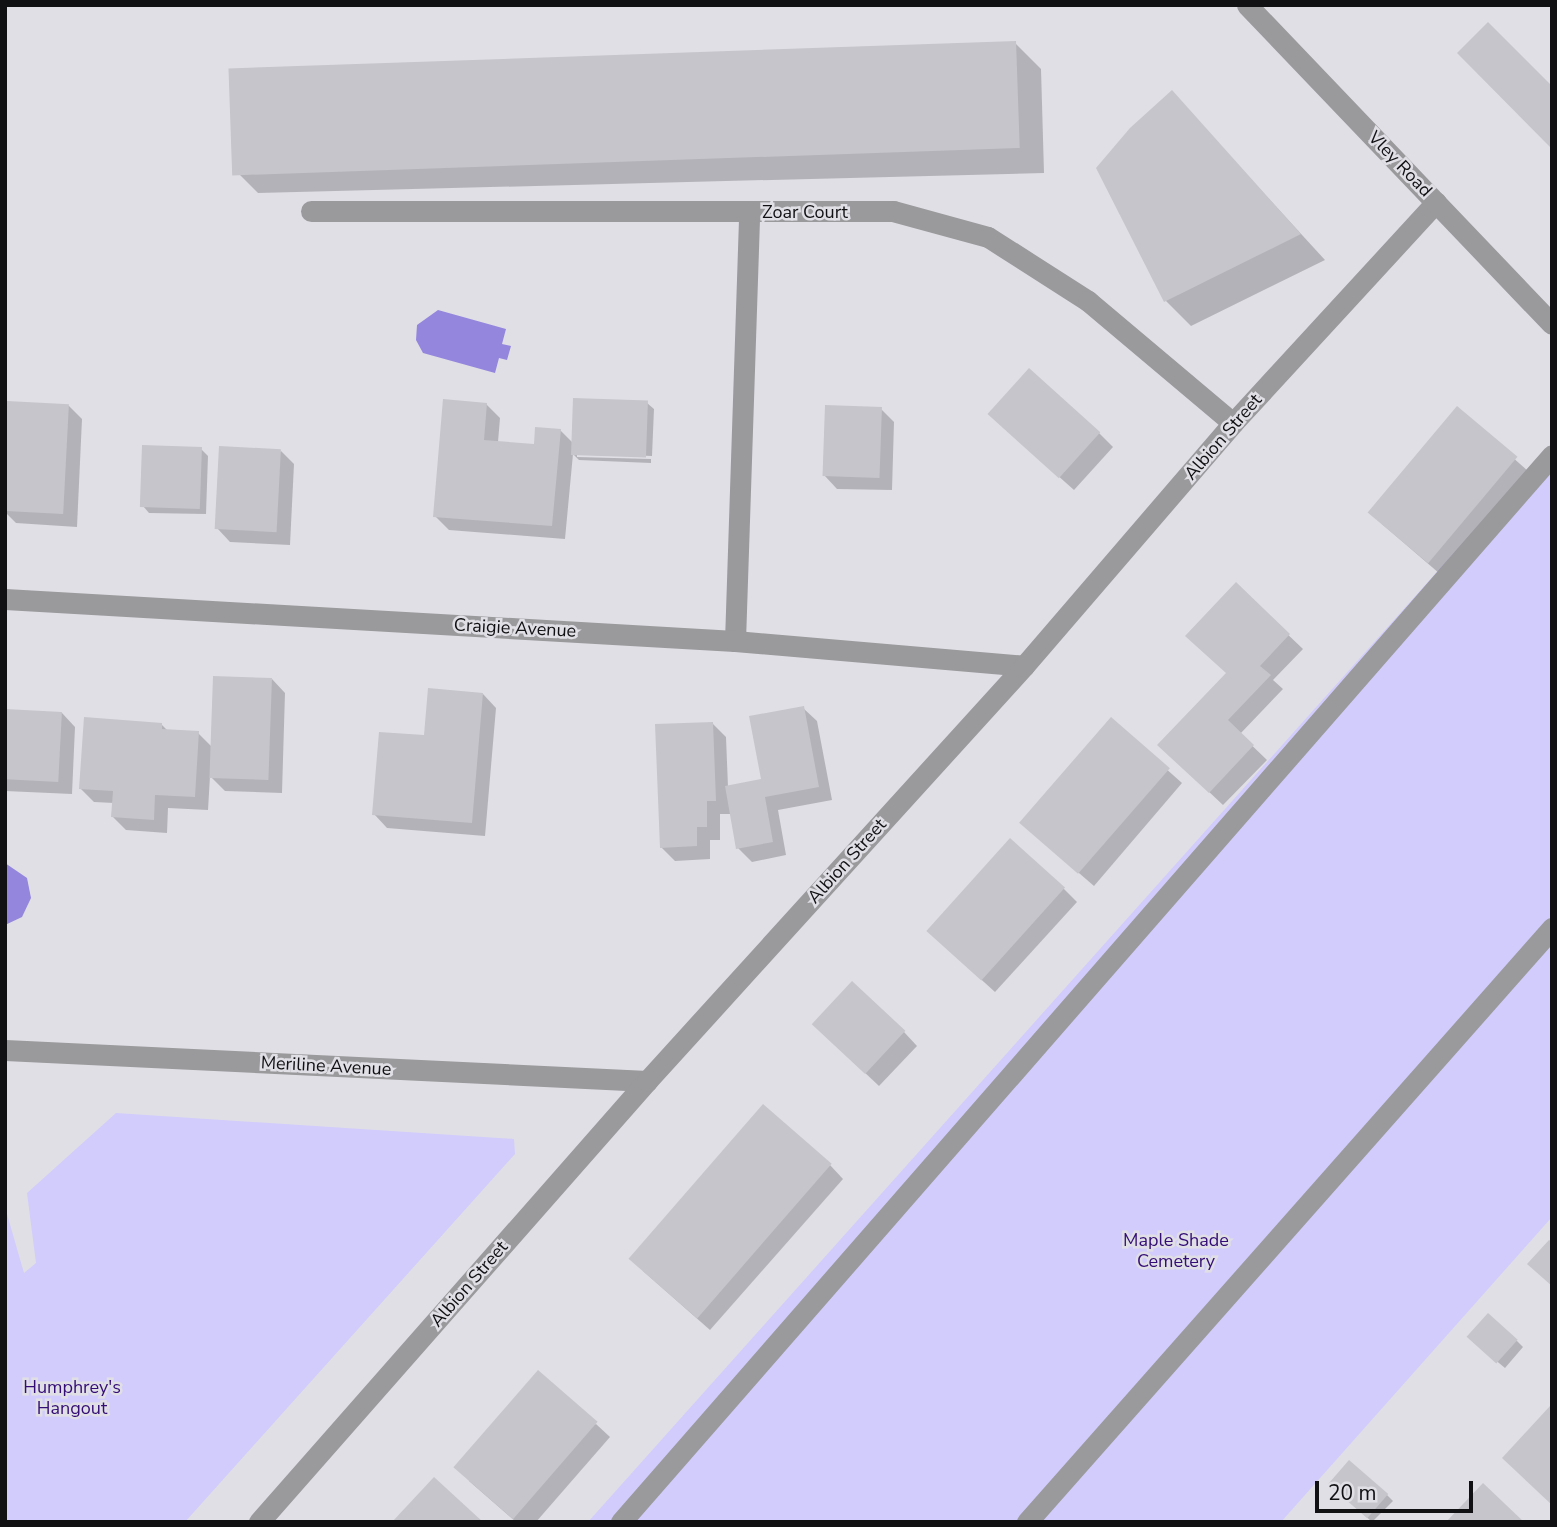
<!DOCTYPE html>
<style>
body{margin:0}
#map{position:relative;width:1557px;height:1527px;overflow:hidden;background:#e0dfe6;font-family:"Nunito Sans",sans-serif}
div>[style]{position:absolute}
.green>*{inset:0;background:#d1ccfb}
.water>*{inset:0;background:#9486dd}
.shadow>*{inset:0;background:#0003}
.building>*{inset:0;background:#c5c5cb;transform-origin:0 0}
.service>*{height:21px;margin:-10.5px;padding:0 10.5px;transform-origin:10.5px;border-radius:10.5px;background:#9a9a9c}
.minor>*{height:21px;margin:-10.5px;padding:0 10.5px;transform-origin:10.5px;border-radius:10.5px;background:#9a9a9c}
.tertiary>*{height:21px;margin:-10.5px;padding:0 10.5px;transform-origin:10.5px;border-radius:10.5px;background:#9a9a9c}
span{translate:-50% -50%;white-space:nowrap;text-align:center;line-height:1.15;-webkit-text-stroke:5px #e0dfe6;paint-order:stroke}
.street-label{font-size:18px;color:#111113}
.park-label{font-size:18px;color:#340e76}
.frame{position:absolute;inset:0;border:7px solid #111113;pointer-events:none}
.scale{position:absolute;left:1315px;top:1481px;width:158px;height:32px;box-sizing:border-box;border:4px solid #111113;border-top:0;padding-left:9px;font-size:21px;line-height:24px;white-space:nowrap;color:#111113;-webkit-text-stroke:5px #e0dfe6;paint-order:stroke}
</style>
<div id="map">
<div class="green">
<div style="clip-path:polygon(1552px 443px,1552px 1217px,1281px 1522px,588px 1522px)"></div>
<div style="clip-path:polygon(116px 1113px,514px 1139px,515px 1154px,185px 1522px,5px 1522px,5px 1207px,24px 1273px,36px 1263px,27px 1193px)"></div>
</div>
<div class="water">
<div style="clip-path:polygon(438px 310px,506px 329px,502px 344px,511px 346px,507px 360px,499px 358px,495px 373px,423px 353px,416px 340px,417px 325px)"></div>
<div style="clip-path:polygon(5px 863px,27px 878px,31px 898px,22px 917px,5px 925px)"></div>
</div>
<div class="shadow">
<div style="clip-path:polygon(1015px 43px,1041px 69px,1044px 173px,258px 193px,232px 167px)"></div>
<div style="clip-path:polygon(1172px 93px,1325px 260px,1191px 326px,1166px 301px)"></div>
<div style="clip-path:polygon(9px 403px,69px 406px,82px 419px,77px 527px,16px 523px,5px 512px)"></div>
<div style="clip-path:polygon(647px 403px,654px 409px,652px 456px,577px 453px,577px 457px,651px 459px,651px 463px,579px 460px,573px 454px,565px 539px,449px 530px,435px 516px,486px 404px,500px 418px,498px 442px,535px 445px,560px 430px,573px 443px)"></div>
<div style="clip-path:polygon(1457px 408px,1529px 472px,1440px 574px,1382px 524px)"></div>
<div style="clip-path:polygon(881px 409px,894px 422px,892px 490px,837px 489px,824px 475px)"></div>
<div style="clip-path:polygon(1003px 427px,1099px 433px,1113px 447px,1074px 490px)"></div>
<div style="clip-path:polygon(201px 449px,208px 456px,206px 514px,149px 513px,143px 506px)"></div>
<div style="clip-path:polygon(281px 451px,294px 464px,290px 545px,230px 542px,217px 528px)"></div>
<div style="clip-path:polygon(1236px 585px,1303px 649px,1273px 680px,1283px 689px,1240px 734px,1267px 760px,1223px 805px,1173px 758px,1228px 674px)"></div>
<div style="clip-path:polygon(272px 679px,285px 693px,282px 793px,225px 791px,210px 776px,208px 810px,168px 808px,167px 833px,126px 830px,113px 817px,114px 803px,94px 802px,81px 789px,162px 725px,168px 731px,198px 733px,212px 747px)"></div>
<div style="clip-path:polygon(483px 694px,496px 708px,485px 836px,387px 828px,374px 814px,425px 737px)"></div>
<div style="clip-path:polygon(803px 708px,817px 721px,832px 800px,778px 810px,786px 855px,752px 862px,738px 848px,732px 814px,720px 814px,720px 840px,710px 840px,710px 859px,675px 861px,661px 847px,712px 723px,726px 737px,728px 787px,763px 780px)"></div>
<div style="clip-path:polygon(5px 711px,62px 713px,75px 727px,72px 794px,5px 791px)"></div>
<div style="clip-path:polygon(1111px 720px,1182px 783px,1094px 886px,1035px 835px)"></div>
<div style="clip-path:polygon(1063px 888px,1077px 902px,995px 992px,942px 944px)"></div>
<div style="clip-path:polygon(904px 1032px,917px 1046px,879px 1086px,828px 1038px)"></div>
<div style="clip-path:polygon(830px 1165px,843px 1179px,710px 1330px,643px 1271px)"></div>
<div style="clip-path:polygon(1517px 1341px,1523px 1347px,1505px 1368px,1476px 1344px)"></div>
<div style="clip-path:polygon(596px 1424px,610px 1437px,536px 1522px,516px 1522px,469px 1481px)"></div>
<div style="clip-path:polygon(1337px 1490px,1387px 1495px,1393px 1501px,1372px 1522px)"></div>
</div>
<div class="building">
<div style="clip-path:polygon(1488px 22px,1552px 86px,1552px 149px,1457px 53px)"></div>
<div style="left:1016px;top:41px;width:107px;height:788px;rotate:88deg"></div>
<div style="clip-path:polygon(1172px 90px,1301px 234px,1164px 302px,1096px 168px,1130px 128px)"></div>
<div style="left:1029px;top:368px;width:96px;height:62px;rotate:42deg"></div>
<div style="left:573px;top:398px;width:75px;height:57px;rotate:2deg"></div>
<div style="clip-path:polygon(443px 399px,487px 403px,484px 440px,534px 444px,535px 427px,561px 429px,552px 526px,433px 517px)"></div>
<div style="left:7px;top:401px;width:62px;height:110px;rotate:3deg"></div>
<div style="left:825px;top:405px;width:57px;height:71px;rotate:2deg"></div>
<div style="left:1457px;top:406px;width:79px;height:139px;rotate:40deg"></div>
<div style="left:142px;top:445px;width:60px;height:62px;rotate:2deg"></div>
<div style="left:219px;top:446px;width:62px;height:83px;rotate:3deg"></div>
<div style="clip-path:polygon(1236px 582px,1290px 634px,1260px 666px,1271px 675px,1228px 720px,1254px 745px,1209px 793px,1157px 745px,1226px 673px,1185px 636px)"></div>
<div style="left:213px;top:676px;width:59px;height:102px;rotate:2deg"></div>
<div style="clip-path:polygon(428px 688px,483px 693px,472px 823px,372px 815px,379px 732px,424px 735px)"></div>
<div style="clip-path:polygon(804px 706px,819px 787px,765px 797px,773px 842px,736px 849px,725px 786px,761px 779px,749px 716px)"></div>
<div style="left:5px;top:709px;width:57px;height:70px;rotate:3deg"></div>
<div style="clip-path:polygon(84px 717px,162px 723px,162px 729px,199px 731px,195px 797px,155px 795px,154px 820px,111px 817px,113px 791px,79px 789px)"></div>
<div style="left:1111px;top:717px;width:78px;height:140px;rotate:41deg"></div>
<div style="clip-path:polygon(713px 722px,716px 801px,707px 801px,707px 827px,697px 827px,697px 846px,660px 848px,655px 724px)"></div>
<div style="left:1010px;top:838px;width:74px;height:125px;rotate:42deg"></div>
<div style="left:852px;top:981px;width:73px;height:59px;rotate:43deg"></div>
<div style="left:763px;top:1104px;width:91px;height:205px;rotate:41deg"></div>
<div style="clip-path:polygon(1549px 1240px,1552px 1242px,1552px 1286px,1527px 1264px)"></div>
<div style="left:1488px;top:1313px;width:40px;height:32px;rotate:42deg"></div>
<div style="left:538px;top:1370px;width:79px;height:129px;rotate:41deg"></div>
<div style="clip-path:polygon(1550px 1406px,1552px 1408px,1552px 1505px,1502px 1458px)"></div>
<div style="left:1349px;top:1460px;width:52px;height:32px;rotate:41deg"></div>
<div style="clip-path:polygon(434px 1477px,483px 1522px,392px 1522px)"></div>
<div style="clip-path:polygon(1483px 1483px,1524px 1522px,1446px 1522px)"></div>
</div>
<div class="service">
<div style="left:311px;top:211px;width:582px"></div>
<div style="left:893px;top:211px;width:98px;rotate:15.3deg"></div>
<div style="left:988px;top:237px;width:119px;rotate:32.6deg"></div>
<div style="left:1088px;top:301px;width:189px;rotate:40.1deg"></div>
<div style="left:735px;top:641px;width:429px;rotate:-88.1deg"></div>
<div style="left:621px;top:1522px;width:1416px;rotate:-48.89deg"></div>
<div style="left:1027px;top:1522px;width:793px;rotate:-48.53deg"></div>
</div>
<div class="minor">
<div style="left:5px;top:599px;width:731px;rotate:3.29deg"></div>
<div style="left:735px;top:641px;width:290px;rotate:4.9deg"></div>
<div style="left:5px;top:1050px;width:643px;rotate:2.76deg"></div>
<div style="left:259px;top:1522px;width:587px;rotate:-48.66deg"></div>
<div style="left:647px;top:1081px;width:561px;rotate:-47.75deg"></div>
<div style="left:1024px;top:666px;width:321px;rotate:-49.3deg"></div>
<div style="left:1233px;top:423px;width:300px;rotate:-47.4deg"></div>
</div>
<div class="tertiary">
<div style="left:1247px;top:5px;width:441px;rotate:46.3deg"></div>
</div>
<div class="street-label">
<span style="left:1400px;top:164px;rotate:46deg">Vley Road</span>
<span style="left:805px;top:212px">Zoar Court</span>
<span style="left:1223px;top:437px;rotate:-49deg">Albion Street</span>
<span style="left:515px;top:628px;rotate:3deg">Craigie Avenue</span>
<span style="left:847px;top:861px;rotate:-48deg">Albion Street</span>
<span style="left:326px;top:1066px;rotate:3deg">Meriline Avenue</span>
<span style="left:469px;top:1284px;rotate:-49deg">Albion Street</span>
</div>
<div class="park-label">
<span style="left:1176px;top:1251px">Maple Shade<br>Cemetery</span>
<span style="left:72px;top:1398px">Humphrey's<br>Hangout</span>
</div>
<div class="frame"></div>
<div class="scale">20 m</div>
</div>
